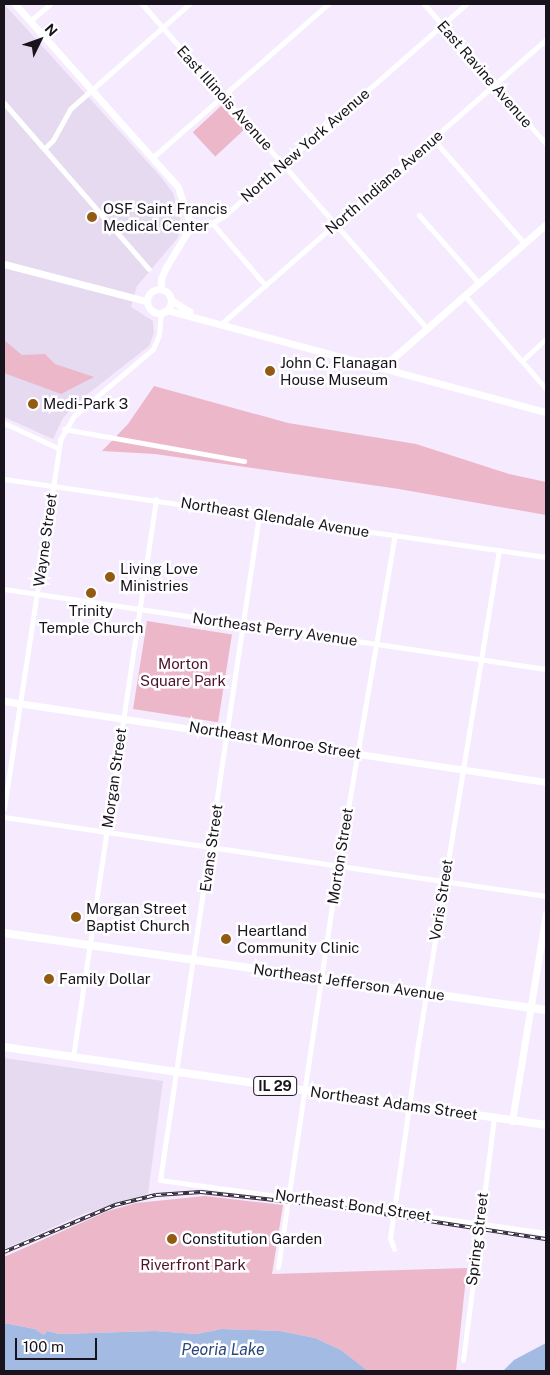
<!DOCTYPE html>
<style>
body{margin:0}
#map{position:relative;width:550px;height:1375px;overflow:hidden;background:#f5eafe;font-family:"Public Sans",sans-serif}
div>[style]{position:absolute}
.built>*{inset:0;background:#e6daf1}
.green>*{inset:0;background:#ecb7c9;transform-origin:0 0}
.water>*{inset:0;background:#a3bae3}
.street>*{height:5px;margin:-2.5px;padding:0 2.5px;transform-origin:2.5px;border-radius:2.5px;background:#fff}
.secondary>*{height:7px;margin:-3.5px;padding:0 3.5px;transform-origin:3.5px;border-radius:3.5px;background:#fff}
.secondary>.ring{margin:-3.5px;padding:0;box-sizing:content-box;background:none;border:7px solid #fff;border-radius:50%}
.primary>*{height:8px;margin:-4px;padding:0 4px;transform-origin:4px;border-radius:4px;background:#fff}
.rail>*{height:4px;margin-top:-2px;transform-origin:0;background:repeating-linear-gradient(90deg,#fff 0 5.5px,#312b37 0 11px);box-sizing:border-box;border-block:1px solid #312b37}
.dots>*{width:14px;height:14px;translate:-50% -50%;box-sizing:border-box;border:2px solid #fff;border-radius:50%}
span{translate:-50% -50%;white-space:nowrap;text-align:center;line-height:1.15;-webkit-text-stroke:5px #fff;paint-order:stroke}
.shield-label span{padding:1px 4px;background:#fff;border:1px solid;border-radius:4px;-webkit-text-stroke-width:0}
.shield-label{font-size:14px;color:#19131e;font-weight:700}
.street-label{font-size:15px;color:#19131e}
.poi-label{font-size:15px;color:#19131e}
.left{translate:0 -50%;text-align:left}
.park-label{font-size:15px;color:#4f122e}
.water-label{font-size:16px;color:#2c487d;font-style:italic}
.frame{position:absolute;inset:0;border:5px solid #19131e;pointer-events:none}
.north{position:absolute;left:15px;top:15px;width:50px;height:50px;-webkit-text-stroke:4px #fff;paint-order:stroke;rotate:48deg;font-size:14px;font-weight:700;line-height:20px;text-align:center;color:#19131e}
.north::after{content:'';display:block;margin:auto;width:18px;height:22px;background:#19131e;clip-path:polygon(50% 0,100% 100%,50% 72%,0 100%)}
.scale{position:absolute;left:15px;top:1338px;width:82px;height:22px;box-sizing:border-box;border:2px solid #19131e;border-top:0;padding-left:6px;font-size:15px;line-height:18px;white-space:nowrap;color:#19131e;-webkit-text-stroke:4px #fff;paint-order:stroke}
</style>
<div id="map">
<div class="built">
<div style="clip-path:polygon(4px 4px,161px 177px,173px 193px,182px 226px,177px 239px,137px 286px,131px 307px,153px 321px,154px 333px,149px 346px,80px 400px,63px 418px,53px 439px,4px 417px)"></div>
<div style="clip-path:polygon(4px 1058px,163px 1081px,148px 1194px,83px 1214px,4px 1249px)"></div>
</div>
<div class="green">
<div style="left:222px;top:105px;width:33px;height:40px;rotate:47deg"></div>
<div style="clip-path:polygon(4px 340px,22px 355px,45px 354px,55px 364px,94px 377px,61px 394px,4px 373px)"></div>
<div style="clip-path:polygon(154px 386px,288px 423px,416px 444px,509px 474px,546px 482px,546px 515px,399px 489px,155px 454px,102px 451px,128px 424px)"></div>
<div style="left:147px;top:621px;width:86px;height:89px;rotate:9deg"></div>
<div style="clip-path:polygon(205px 1196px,283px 1205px,272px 1274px,467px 1268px,456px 1371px,368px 1371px,341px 1350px,315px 1338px,280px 1331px,222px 1329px,196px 1334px,155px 1331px,60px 1334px,47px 1331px,44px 1335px,35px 1329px,4px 1323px,4px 1257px,108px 1211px,136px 1203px)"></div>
</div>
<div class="water">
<div style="clip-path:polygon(4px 1323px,35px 1329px,44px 1335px,47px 1331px,60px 1334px,155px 1331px,196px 1334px,222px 1329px,280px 1331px,315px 1338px,341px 1350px,368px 1371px,4px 1371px)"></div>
<div style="clip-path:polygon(546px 1343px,546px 1371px,503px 1371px,514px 1360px)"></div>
</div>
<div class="street">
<div style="left:142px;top:4px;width:432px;rotate:48.7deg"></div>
<div style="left:424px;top:4px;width:186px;rotate:48.9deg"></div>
<div style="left:30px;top:21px;width:26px;rotate:-40deg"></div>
<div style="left:4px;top:103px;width:220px;rotate:48.9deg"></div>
<div style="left:433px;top:139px;width:138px;rotate:48.8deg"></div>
<div style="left:44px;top:149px;width:13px;rotate:-45deg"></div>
<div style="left:53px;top:140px;width:35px;rotate:-61deg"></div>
<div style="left:70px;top:109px;width:159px;rotate:-41.4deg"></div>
<div style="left:152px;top:158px;width:234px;rotate:-41.2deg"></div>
<div style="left:419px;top:215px;width:91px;rotate:48.6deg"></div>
<div style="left:212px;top:223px;width:82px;rotate:49.5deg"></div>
<div style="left:191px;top:226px;width:21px;rotate:-8deg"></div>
<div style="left:212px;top:223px;width:14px;rotate:-30deg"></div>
<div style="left:224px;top:216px;width:322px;rotate:-41.2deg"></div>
<div style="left:465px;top:296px;width:123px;rotate:48.9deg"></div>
<div style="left:221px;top:324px;width:432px;rotate:-41.2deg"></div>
<div style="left:522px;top:361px;width:33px;rotate:-43deg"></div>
<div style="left:4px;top:423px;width:60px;rotate:24.8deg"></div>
<div style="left:64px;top:429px;width:183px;rotate:10.1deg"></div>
<div style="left:4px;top:479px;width:548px;rotate:8.19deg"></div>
<div style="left:259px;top:515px;width:672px;rotate:98.47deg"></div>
<div style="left:160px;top:1180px;width:390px;rotate:7.8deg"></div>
<div style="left:4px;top:589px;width:548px;rotate:8.4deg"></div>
<div style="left:4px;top:808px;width:372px;rotate:-81.3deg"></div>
<div style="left:60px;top:440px;width:28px;rotate:-60deg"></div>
<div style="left:74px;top:416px;width:104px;rotate:-40.3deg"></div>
<div style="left:153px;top:349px;width:15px;rotate:-67deg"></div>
<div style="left:159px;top:335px;width:22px;rotate:-85deg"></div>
<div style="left:4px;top:817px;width:548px;rotate:8.29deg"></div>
<div style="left:73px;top:1057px;width:564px;rotate:-81.54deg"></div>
<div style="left:394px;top:1249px;width:12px;rotate:-110deg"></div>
<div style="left:390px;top:1238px;width:190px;rotate:-81.8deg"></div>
<div style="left:417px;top:1050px;width:507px;rotate:-80.69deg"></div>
<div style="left:278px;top:1267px;width:404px;rotate:-81.5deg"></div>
<div style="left:338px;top:867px;width:337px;rotate:-80.3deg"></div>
<div style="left:463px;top:1360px;width:244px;rotate:-82.7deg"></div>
</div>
<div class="secondary">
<div style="left:15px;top:4px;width:245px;rotate:48.3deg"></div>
<div style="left:178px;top:187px;width:41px;rotate:71.6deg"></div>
<div style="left:191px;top:226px;width:50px;rotate:121.2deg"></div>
<div style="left:165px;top:269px;width:11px;rotate:112deg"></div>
<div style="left:161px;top:279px;width:10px;rotate:90deg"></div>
<div style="left:4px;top:264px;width:147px;rotate:14.6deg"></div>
<div class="ring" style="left:147px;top:289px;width:17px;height:17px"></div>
<div style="left:171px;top:300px;width:22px;rotate:32deg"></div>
<div style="left:167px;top:310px;width:392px;rotate:15.1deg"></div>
<div style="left:384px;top:366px;width:215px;rotate:-41.2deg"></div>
<div style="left:4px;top:701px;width:548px;rotate:8.5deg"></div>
<div style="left:512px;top:1121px;width:210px;rotate:-80.7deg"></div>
</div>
<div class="primary">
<div style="left:4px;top:933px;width:547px;rotate:8.09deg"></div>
<div style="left:4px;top:1047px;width:548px;rotate:8.19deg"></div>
</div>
<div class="rail">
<div style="left:4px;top:1252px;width:121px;rotate:-22.9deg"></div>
<div style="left:115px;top:1205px;width:42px;rotate:-13.7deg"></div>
<div style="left:156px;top:1195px;width:45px;rotate:-3.8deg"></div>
<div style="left:201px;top:1192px;width:145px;rotate:6.3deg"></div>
<div style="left:345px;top:1208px;width:203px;rotate:8.8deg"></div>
</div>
<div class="dots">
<div style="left:92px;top:217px;background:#925b13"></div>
<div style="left:270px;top:371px;background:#925b13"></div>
<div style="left:33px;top:404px;background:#925b13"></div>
<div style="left:110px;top:577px;background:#925b13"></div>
<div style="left:91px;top:593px;background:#925b13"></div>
<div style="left:76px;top:917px;background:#925b13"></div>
<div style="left:226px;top:939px;background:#925b13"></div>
<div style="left:49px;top:979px;background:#925b13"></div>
<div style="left:172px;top:1239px;background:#925b13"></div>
</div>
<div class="shield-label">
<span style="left:275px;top:1086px">IL 29</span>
</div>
<div class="street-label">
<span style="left:485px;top:74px;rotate:49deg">East Ravine Avenue</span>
<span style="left:225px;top:98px;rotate:48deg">East Illinois Avenue</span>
<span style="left:305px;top:145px;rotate:-41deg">North New York Avenue</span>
<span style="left:384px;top:182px;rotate:-41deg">North Indiana Avenue</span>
<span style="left:275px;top:517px;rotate:9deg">Northeast Glendale Avenue</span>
<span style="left:45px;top:540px;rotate:-82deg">Wayne Street</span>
<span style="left:275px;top:629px;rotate:8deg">Northeast Perry Avenue</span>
<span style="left:275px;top:740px;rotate:9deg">Northeast Monroe Street</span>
<span style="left:114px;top:778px;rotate:-82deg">Morgan Street</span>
<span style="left:211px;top:848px;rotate:-82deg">Evans Street</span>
<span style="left:340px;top:856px;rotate:-81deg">Morton Street</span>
<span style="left:441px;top:900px;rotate:-81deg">Voris Street</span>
<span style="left:349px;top:982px;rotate:8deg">Northeast Jefferson Avenue</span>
<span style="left:394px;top:1103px;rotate:8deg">Northeast Adams Street</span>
<span style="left:353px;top:1205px;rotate:8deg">Northeast Bond Street</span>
<span style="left:477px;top:1239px;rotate:-83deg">Spring Street</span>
</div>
<div class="poi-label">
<span class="left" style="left:103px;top:217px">OSF Saint Francis<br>Medical Center</span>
<span class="left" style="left:280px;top:371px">John C. Flanagan<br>House Museum</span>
<span class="left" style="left:43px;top:404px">Medi-Park 3</span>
<span class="left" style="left:120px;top:577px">Living Love<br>Ministries</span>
<span style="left:91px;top:619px">Trinity<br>Temple Church</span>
<span class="left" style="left:86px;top:917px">Morgan Street<br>Baptist Church</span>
<span class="left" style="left:237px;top:939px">Heartland<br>Community Clinic</span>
<span class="left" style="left:59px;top:979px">Family Dollar</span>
<span class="left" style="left:182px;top:1239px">Constitution Garden</span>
</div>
<div class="park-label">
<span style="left:183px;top:672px">Morton<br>Square Park</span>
<span style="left:193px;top:1265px">Riverfront Park</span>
</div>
<div class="water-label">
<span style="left:223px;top:1350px">Peoria Lake</span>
</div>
<div class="frame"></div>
<div class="north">N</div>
<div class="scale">100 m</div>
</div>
